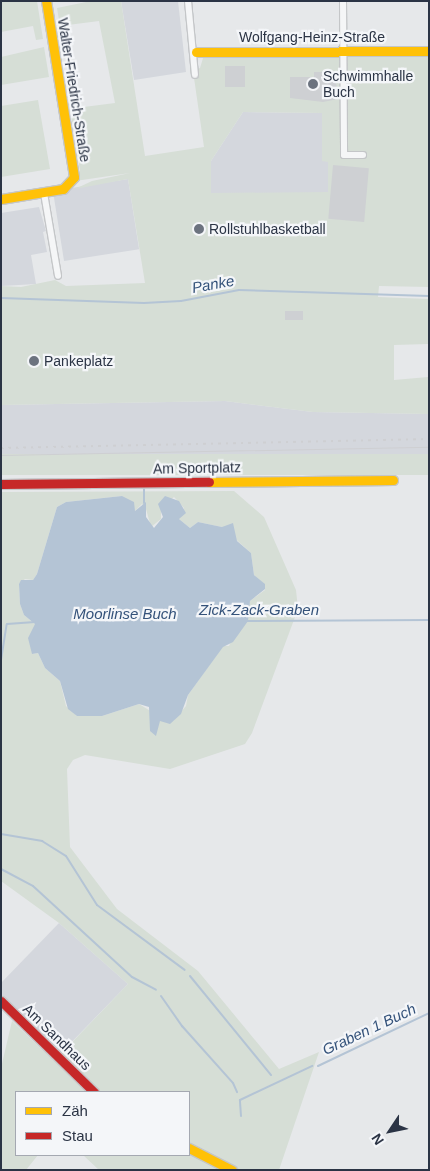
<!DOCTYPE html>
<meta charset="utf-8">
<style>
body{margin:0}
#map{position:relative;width:430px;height:1171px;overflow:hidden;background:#e6e8ea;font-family:Helvetica,sans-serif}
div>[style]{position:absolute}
.built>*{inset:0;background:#d4d7dd;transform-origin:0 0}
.green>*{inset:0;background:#d6ded6;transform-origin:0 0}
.water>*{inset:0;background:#b4c4d5}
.stream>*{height:2px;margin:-1px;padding:0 1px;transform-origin:1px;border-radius:1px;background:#b4c4d5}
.building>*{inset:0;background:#ced0d3;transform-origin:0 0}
.roads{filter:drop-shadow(1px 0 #c4c6c8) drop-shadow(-1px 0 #c4c6c8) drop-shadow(0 1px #c4c6c8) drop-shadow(0 -1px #c4c6c8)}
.street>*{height:6px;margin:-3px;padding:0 3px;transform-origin:3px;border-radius:3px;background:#f5f6f7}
.slow>*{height:9px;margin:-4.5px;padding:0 4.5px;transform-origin:4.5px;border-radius:4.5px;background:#ffc107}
.jam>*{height:9px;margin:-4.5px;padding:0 4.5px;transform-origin:4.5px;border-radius:4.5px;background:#c62828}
.tram>*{height:1px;margin:-0.5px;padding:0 0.5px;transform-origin:0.5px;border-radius:0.5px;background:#cecfd2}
.rail>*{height:2px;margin-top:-1px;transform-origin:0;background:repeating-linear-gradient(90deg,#cecfd2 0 2.5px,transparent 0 7.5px)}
.dots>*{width:14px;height:14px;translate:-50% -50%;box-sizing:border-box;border:2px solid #f4f6f9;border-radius:50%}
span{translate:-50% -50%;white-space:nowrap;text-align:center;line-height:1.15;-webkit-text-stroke:4.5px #f4f6f9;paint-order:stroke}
.street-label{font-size:14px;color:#2b3445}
.poi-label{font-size:14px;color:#2b3445}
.left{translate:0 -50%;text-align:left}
.water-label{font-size:15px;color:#34527a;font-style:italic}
.frame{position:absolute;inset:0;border:2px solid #2b3445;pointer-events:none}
.legend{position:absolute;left:15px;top:1091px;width:175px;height:65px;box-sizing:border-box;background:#f4f6f9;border:1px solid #a4a8b1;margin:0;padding:6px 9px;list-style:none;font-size:15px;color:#2b3445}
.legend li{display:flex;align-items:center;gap:10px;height:25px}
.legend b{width:25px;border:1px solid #a4a8b1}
.north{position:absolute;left:365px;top:1106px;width:50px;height:50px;-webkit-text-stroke:4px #f4f6f9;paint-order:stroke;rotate:236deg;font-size:14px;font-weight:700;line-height:20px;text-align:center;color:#2b3445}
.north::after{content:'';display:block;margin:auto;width:18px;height:22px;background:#2b3445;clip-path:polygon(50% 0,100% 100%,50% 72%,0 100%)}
</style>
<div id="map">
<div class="built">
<div style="clip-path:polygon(121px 1px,178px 1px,186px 72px,134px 80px)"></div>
<div style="clip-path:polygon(243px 112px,322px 113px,322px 161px,328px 161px,328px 193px,211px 194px,211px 161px)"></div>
<div style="left:128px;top:179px;width:71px;height:76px;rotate:81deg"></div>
<div style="clip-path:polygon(39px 207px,46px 231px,43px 232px,47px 252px,31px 255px,36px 284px,1px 286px,1px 213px)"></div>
<div style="clip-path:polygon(225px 401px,313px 412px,429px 414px,429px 454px,1px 461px,1px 405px)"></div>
<div style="clip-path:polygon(59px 923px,128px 984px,61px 1053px,1px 994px,1px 983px)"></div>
</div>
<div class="green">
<div style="clip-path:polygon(1px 1px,37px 1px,43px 39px,36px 40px,33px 26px,1px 32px)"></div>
<div style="clip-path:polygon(evenodd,91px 1px,121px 1px,145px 156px,204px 147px,193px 71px,200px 68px,204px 55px,429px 56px,429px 287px,379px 286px,378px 297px,429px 299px,429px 414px,313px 412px,225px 401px,1px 405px,1px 286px,21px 287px,55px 280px,66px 286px,145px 283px,128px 179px,75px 189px,92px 181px,130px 173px,75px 181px,80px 170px,69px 103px,76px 108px,115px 103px,99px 21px,60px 26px,57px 8px,91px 1px,243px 112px,322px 113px,322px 161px,328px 162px,328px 192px,211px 193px,211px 161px,243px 112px,91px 1px,428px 344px,428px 377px,394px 380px,394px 345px,428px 344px)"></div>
<div style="clip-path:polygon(44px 47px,49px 77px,1px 85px,1px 57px)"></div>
<div style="clip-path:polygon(38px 100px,50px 169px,1px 177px,1px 106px)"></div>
<div style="left:429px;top:454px;width:21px;height:428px;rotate:90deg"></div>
<div style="clip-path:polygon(evenodd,234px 491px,264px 517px,296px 590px,298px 609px,252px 733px,245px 744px,170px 769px,85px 755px,73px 760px,67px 769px,70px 847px,117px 909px,198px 971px,279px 1069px,319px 1052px,279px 1170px,99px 1170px,83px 1155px,189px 1155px,189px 1092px,16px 1092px,16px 1155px,38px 1155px,26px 1170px,1px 1170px,1px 1068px,12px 1021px,54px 1061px,128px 984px,59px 923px,1px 881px,1px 492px,234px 491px,122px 496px,135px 511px,142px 504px,146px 509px,151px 527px,161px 519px,161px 509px,174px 497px,184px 508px,179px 519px,190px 528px,198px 522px,222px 527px,251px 553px,254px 575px,265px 585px,265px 590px,250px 601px,229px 646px,223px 646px,188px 695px,186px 706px,173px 721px,160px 721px,150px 731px,152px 712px,139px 704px,102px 716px,77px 716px,66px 706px,60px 681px,45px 668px,38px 653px,32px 654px,35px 624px,24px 615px,20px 604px,19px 584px,25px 579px,33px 580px,37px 574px,57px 507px,66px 502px,122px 496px)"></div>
</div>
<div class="water">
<div style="clip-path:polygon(122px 496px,134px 502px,135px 511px,146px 502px,146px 517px,154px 528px,163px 517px,158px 504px,165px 496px,179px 501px,186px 513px,179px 519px,190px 528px,198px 522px,222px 527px,233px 523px,237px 541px,251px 553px,254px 575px,265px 584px,265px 589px,250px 601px,248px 621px,233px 642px,223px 647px,188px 695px,181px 714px,170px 724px,160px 721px,156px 736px,150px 731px,149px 707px,139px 704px,102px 716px,77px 716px,68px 709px,60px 681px,45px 668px,38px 653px,32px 654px,28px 638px,35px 624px,24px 615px,20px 604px,19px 584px,21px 580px,33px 580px,37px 574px,57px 507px,66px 502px)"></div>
</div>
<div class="stream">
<div style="left:1px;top:298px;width:143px;rotate:2deg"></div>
<div style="left:144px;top:303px;width:37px;rotate:-3deg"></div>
<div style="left:181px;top:301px;width:59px;rotate:-10.7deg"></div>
<div style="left:239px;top:290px;width:190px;rotate:1.8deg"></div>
<div style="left:144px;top:489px;width:14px;rotate:90deg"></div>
<div style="left:247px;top:621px;width:182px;rotate:-0.3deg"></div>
<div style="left:1px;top:660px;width:36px;rotate:-81deg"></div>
<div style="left:7px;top:624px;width:28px;rotate:-4deg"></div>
<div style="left:1px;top:834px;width:42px;rotate:9.7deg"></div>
<div style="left:42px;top:841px;width:28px;rotate:32deg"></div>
<div style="left:66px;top:856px;width:58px;rotate:57.7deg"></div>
<div style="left:97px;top:905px;width:109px;rotate:36.5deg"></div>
<div style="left:1px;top:869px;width:36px;rotate:28deg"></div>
<div style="left:33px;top:886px;width:134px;rotate:42.6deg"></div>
<div style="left:132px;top:977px;width:27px;rotate:28deg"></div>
<div style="left:190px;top:976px;width:128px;rotate:50.7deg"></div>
<div style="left:161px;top:996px;width:37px;rotate:55deg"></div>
<div style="left:182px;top:1026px;width:76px;rotate:48.2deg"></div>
<div style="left:233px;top:1083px;width:10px;rotate:66deg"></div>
<div style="left:318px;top:1066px;width:123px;rotate:-25.5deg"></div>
<div style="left:241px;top:1116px;width:16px;rotate:-94deg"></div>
<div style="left:240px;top:1100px;width:80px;rotate:-25.3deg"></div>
</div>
<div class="building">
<div style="left:225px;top:66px;width:20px;height:21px"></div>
<div style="clip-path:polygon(314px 72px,335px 72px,338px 99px,323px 102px,290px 98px,290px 77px,314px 77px)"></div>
<div style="left:333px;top:165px;width:36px;height:54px;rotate:5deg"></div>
<div style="left:285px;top:311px;width:18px;height:9px"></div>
</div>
<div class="roads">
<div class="street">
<div style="left:188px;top:1px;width:74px;rotate:84.6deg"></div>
<div style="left:343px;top:1px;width:154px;rotate:89.6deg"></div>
<div style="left:344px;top:155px;width:19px"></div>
<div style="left:44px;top:193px;width:84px;rotate:80.4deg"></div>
</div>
<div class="slow">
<div style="left:196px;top:52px;width:233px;rotate:-0.2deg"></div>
<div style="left:1px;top:199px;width:63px;rotate:-9.2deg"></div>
<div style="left:63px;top:189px;width:16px;rotate:-47deg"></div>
<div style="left:74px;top:177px;width:178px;rotate:-99deg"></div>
<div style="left:209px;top:482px;width:184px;rotate:-0.6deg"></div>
<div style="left:189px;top:1148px;width:48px;rotate:27.1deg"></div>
</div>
<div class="jam">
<div style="left:1px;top:484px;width:208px;rotate:-0.6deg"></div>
<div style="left:1px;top:1001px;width:130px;rotate:44.4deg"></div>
</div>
</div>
<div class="tram">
<div style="left:1px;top:455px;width:428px;rotate:-1.1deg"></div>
</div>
<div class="rail">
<div style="left:1px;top:448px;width:428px;rotate:-1.2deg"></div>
</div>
<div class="dots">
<div style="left:313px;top:84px;background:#6c737f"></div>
<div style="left:199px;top:229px;background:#6c737f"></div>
<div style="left:34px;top:361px;background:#6c737f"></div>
</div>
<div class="street-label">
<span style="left:312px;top:37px">Wolfgang-Heinz-Straße</span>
<span style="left:74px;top:90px;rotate:81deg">Walter-Friedrich-Straße</span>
<span style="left:197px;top:468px;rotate:-1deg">Am Sportplatz</span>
<span style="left:57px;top:1037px;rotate:44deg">Am Sandhaus</span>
</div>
<div class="poi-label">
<span class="left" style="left:323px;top:84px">Schwimmhalle<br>Buch</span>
<span class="left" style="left:209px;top:229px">Rollstuhlbasketball</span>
<span class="left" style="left:44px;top:361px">Pankeplatz</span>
</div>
<div class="water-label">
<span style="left:213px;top:284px;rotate:-10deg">Panke</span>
<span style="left:259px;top:610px">Zick-Zack-Graben</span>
<span style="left:125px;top:614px">Moorlinse Buch</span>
<span style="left:369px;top:1029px;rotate:-25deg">Graben 1 Buch</span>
</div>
<div class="frame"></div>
<ul class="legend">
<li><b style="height:6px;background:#ffc107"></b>Zäh</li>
<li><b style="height:6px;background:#c62828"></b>Stau</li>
</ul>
<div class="north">N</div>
</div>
